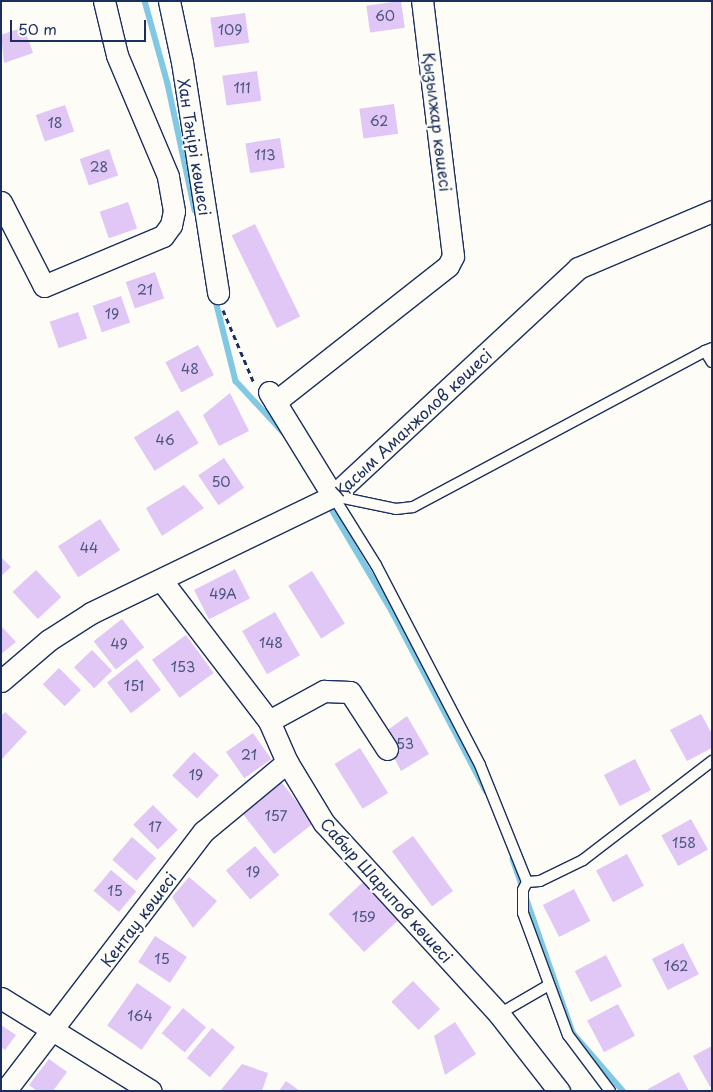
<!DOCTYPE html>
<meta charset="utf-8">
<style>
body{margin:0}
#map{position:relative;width:713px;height:1092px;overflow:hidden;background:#fdfcf7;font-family:"Playpen Sans",sans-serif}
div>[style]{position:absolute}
.stream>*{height:5.5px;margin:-2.75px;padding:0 2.75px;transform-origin:2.75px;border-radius:2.75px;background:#81c8e2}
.building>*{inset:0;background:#e0c7f6;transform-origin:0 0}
.path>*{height:3px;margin-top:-1.5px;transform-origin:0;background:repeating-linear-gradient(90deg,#1b2f5e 0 5px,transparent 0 9px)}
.roads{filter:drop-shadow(1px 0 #1b2f5e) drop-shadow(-1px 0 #1b2f5e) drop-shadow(0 1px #1b2f5e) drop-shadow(0 -1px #1b2f5e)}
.service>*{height:10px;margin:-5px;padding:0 5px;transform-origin:5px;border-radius:5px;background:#fdfcf7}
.minor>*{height:21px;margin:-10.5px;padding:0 10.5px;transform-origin:10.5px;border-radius:10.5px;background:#fdfcf7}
span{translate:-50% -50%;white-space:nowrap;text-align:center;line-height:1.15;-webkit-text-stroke:4.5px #fdfcf7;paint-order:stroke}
.number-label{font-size:14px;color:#4c5584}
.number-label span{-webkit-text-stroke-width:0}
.street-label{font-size:16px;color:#1b2f5e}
.frame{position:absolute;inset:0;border:2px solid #1b2f5e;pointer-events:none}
.scale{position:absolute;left:10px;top:20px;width:136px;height:22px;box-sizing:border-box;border:2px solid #1b2f5e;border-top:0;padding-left:6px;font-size:15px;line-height:18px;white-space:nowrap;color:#1b2f5e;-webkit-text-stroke:4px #fdfcf7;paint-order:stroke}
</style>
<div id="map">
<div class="stream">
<div style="left:145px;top:1px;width:86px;rotate:74.5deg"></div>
<div style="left:168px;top:84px;width:129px;rotate:77.9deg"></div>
<div style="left:215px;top:297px;width:87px;rotate:76deg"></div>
<div style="left:236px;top:381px;width:69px;rotate:47.3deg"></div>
<div style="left:328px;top:503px;width:126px;rotate:59.3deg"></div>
<div style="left:392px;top:611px;width:203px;rotate:62.4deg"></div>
<div style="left:513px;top:859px;width:31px;rotate:71deg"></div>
<div style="left:526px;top:897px;width:144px;rotate:70.9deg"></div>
<div style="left:573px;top:1033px;width:77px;rotate:49.2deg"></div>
</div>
<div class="building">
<div style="left:401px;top:1px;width:27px;height:35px;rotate:82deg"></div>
<div style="left:245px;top:13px;width:30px;height:35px;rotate:82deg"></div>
<div style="clip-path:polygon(24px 27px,33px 53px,4px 63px,1px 35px)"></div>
<div style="left:257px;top:71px;width:30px;height:35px;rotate:82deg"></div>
<div style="left:394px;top:104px;width:30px;height:35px;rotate:82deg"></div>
<div style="left:65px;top:105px;width:28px;height:31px;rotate:71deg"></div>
<div style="left:280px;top:138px;width:30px;height:35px;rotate:81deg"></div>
<div style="left:109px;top:149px;width:28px;height:31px;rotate:71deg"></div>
<div style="left:128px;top:202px;width:28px;height:30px;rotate:71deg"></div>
<div style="left:255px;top:224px;width:103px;height:26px;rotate:64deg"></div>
<div style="left:155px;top:272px;width:28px;height:31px;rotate:71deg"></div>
<div style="left:121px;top:296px;width:28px;height:30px;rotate:71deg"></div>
<div style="left:78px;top:312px;width:28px;height:30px;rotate:71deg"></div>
<div style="left:198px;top:345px;width:34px;height:37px;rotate:62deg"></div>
<div style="clip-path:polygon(230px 393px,249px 431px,219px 446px,203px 415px)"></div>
<div style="left:178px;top:410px;width:39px;height:52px;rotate:58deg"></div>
<div style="left:224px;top:458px;width:36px;height:31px;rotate:56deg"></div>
<div style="clip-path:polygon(184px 485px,204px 508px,162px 536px,146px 508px)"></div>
<div style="left:100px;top:519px;width:37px;height:50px;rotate:57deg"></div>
<div style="clip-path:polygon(1px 557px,11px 567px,1px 576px)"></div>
<div style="left:235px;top:569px;width:33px;height:46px;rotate:63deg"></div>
<div style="left:36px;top:570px;width:37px;height:32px;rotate:47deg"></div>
<div style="left:312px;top:571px;width:62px;height:28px;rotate:58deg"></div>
<div style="left:275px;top:612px;width:50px;height:38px;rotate:60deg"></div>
<div style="left:122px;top:619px;width:36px;height:36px;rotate:52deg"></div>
<div style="clip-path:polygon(1px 626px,16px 642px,1px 654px)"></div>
<div style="left:186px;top:635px;width:47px;height:42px;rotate:54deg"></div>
<div style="left:92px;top:650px;width:29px;height:25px;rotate:46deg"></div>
<div style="left:137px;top:659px;width:39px;height:38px;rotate:52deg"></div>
<div style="left:59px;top:668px;width:31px;height:23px;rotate:45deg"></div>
<div style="clip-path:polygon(5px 712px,27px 732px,1px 760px,1px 716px)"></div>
<div style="clip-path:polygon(701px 714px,712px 734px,712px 748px,687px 761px,670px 730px)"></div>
<div style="clip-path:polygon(407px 716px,429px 754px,401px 771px,382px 734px)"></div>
<div style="left:253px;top:733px;width:32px;height:33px;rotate:55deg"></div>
<div style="left:360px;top:748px;width:53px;height:30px;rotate:58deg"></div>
<div style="left:194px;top:752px;width:34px;height:32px;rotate:43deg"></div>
<div style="left:635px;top:759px;width:35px;height:35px;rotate:63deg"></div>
<div style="left:279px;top:779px;width:56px;height:50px;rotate:52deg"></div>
<div style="left:153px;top:805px;width:35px;height:28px;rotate:45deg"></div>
<div style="left:691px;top:819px;width:35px;height:34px;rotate:61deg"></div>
<div style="left:413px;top:836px;width:68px;height:26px;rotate:54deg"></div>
<div style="left:132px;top:837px;width:32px;height:30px;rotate:41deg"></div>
<div style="left:255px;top:846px;width:38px;height:38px;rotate:50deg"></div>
<div style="left:627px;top:854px;width:36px;height:35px;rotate:62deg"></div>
<div style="left:111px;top:870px;width:33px;height:27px;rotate:40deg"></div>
<div style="clip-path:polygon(189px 877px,217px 901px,193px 928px,172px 897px)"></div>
<div style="left:363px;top:882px;width:52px;height:47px;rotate:47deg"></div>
<div style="left:574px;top:889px;width:36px;height:35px;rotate:63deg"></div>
<div style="left:155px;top:936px;width:38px;height:31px;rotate:33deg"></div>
<div style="left:683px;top:943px;width:35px;height:35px;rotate:63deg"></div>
<div style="left:606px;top:955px;width:35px;height:35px;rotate:63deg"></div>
<div style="left:413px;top:981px;width:39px;height:30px;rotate:46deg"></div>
<div style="left:137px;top:983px;width:42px;height:52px;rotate:35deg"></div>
<div style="left:618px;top:1004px;width:36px;height:35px;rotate:62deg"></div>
<div style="left:183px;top:1008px;width:30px;height:33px;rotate:40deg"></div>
<div style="clip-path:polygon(455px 1022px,476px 1054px,445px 1075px,434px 1036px)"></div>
<div style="clip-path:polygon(1px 1025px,16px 1035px,5px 1050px,1px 1047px)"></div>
<div style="left:212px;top:1028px;width:30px;height:39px;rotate:40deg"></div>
<div style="clip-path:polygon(712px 1046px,712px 1086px,710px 1087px,693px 1056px)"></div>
<div style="clip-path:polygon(49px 1059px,67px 1072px,53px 1091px,37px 1091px,29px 1085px)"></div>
<div style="clip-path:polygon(242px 1064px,268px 1073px,262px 1091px,220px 1091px)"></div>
<div style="clip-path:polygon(679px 1072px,689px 1091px,649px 1091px,648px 1089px)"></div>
<div style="clip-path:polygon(286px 1081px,300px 1091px,279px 1091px)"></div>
</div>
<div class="path">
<div style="left:223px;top:310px;width:79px;rotate:67deg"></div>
</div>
<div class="roads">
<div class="service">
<div style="left:712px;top:348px;width:8px;rotate:157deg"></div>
<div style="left:705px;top:351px;width:13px;rotate:58deg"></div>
<div style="left:333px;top:496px;width:81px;rotate:58.1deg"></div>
<div style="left:376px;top:565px;width:225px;rotate:62.5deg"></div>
<div style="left:480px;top:765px;width:126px;rotate:68.1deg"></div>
<div style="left:334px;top:496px;width:63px;rotate:11.8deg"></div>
<div style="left:396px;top:509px;width:17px;rotate:-7deg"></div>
<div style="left:413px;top:507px;width:331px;rotate:-28.1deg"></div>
<div style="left:527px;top:882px;width:9px;rotate:117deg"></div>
<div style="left:523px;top:890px;width:23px;rotate:90deg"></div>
<div style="left:523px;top:913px;width:130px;rotate:69.8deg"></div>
<div style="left:568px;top:1035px;width:70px;rotate:53.1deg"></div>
<div style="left:527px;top:882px;width:13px;rotate:-4deg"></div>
<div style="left:540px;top:881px;width:48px;rotate:-26deg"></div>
<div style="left:583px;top:860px;width:163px;rotate:-37.5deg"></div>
<div style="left:499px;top:1014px;width:58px;rotate:-30.1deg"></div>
</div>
<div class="minor">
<div style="left:169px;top:1px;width:62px;rotate:78deg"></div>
<div style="left:182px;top:62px;width:234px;rotate:81.1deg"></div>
<div style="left:1px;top:202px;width:94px;rotate:62.9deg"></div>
<div style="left:44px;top:286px;width:129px;rotate:-22.8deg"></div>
<div style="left:163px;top:236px;width:14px;rotate:-54deg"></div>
<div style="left:171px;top:225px;width:14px;rotate:-78deg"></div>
<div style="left:174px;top:211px;width:36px;rotate:-100deg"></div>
<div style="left:168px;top:176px;width:131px;rotate:-112.9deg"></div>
<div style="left:117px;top:55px;width:56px;rotate:-103.5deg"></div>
<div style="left:269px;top:392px;width:122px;rotate:58.4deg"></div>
<div style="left:275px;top:402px;width:220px;rotate:-38.2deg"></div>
<div style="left:448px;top:266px;width:11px;rotate:-63deg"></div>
<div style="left:453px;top:256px;width:257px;rotate:-96.9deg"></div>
<div style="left:162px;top:581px;width:176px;rotate:52.6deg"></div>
<div style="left:269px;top:721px;width:45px;rotate:66.3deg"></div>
<div style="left:287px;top:762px;width:71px;rotate:58.8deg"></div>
<div style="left:324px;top:823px;width:259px;rotate:47.5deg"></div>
<div style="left:499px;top:1014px;width:98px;rotate:52.1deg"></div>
<div style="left:1px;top:681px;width:63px;rotate:-40.5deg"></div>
<div style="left:49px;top:640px;width:50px;rotate:-32.7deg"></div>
<div style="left:91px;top:613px;width:269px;rotate:-25.8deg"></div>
<div style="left:333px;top:496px;width:335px;rotate:-42.9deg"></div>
<div style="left:578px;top:268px;width:146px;rotate:-23deg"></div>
<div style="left:269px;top:721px;width:63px;rotate:-28.6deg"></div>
<div style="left:324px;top:691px;width:26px;rotate:2deg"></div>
<div style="left:350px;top:692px;width:68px;rotate:57deg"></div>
<div style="left:1px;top:998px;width:176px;rotate:31.8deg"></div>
<div style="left:5px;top:1091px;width:327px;rotate:-52.6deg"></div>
<div style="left:204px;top:831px;width:108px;rotate:-39.7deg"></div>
</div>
</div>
<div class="number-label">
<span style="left:385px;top:16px">60</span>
<span style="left:230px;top:30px">109</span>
<span style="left:242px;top:88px">111</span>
<span style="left:379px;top:121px">62</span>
<span style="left:55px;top:123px">18</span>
<span style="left:265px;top:155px">113</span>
<span style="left:99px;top:167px">28</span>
<span style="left:145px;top:290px">21</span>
<span style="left:112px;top:314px">19</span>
<span style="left:190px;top:369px">48</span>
<span style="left:165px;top:440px">46</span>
<span style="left:221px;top:482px">50</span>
<span style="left:89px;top:548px">44</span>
<span style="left:223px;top:594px">49А</span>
<span style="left:271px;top:643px">148</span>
<span style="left:119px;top:644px">49</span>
<span style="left:183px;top:667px">153</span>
<span style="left:134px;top:686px">151</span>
<span style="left:405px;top:744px">53</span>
<span style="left:249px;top:755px">21</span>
<span style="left:196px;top:775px">19</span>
<span style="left:276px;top:816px">157</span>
<span style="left:155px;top:827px">17</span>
<span style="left:684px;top:843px">158</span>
<span style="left:253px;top:872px">19</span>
<span style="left:115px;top:891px">15</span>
<span style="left:364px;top:917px">159</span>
<span style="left:162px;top:959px">15</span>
<span style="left:676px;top:966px">162</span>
<span style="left:140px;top:1016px">164</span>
</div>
<div class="street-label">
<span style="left:438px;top:122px;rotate:83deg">Қызылжар көшесі</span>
<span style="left:195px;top:147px;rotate:81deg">Хан Тәңірі көшесі</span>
<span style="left:413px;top:422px;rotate:-43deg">Қасым Аманжолов көшесі</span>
<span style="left:387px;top:890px;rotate:48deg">Сабыр Шарипов көшесі</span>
<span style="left:138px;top:919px;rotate:-53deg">Кентау көшесі</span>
</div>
<div class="frame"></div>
<div class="scale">50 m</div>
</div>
